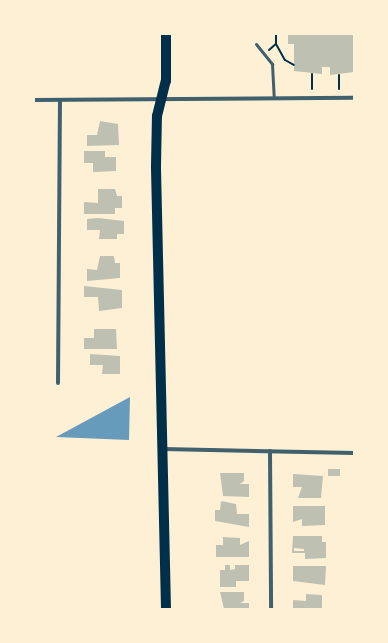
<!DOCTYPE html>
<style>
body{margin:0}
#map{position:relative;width:388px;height:643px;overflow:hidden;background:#fdf0d5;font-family:"PT Serif",serif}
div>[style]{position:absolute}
.water>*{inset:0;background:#669bbc}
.building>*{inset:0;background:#bec0b2;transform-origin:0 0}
.path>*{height:2px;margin:-1px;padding:0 1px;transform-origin:1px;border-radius:1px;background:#003049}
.service>*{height:3px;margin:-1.5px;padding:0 1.5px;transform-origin:1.5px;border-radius:1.5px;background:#3f606c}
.minor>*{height:4px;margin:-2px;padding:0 2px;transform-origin:2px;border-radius:2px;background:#3f606c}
.primary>*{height:10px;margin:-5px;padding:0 5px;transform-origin:5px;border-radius:5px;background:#003049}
span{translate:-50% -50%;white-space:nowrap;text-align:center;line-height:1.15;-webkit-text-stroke:4px #fdf0d5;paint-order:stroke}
.frame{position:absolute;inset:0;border:35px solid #fdf0d5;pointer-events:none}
</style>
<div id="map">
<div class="water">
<div style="clip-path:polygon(130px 397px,129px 440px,56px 437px)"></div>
</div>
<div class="building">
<div style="clip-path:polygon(288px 34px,354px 34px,354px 72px,330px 75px,330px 67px,322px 67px,322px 74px,294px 71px,294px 44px,288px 44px)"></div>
<div style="clip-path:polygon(100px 121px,118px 124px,119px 145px,87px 146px,87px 135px,97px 135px)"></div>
<div style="clip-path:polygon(84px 151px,105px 151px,105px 157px,116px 157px,116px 171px,93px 172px,93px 163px,84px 163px)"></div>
<div style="clip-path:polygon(98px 189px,115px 189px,117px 196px,122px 196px,122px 208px,115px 208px,115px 214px,84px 214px,84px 202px,98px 203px)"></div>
<div style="clip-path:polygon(98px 218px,124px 221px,124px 234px,117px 234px,117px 239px,99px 239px,100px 230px,87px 230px,87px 219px)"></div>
<div style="clip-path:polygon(100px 256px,114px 256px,115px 263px,120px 263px,120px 278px,87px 281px,87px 269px,97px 270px)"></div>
<div style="clip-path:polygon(84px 286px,122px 290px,122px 308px,99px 311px,98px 297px,84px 297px)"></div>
<div style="clip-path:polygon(94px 329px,116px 329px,117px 349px,84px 349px,84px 338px,94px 338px)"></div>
<div style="clip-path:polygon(90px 354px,120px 356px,120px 374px,102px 374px,103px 365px,90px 365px)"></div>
<div style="left:328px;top:469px;width:12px;height:7px"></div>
<div style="clip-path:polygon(220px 473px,244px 473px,244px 481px,240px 484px,249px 484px,249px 497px,223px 496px)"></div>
<div style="clip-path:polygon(293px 474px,323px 476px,321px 498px,298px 498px,302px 487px,293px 487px)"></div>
<div style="clip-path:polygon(221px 501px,236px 504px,237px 514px,249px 514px,249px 527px,215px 521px,215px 510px,220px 510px)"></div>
<div style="clip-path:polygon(293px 506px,325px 506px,325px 525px,302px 526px,302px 519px,293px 522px)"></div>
<div style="clip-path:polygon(evenodd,293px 536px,322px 536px,322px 542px,326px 542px,326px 558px,305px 559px,305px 553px,292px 553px,293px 536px,294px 548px,304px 549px,304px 551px,294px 551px,294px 548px)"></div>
<div style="clip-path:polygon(223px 537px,240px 538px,240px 545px,249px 541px,249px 557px,216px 557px,216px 545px,223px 545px)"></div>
<div style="clip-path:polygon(225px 565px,230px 565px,230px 570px,235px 569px,235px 565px,249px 565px,249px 581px,236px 581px,236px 587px,220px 587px,220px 570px,225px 570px)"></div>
<div style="clip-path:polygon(293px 566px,326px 566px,325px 585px,293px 581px)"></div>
<div style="clip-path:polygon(220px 592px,244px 592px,244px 601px,240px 603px,249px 603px,249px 609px,224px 609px)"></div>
<div style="clip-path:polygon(306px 594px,322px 595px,322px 609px,293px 609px,293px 600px,306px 601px)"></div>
</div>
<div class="path">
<div style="left:276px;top:44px;width:18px;rotate:61deg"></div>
<div style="left:285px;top:60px;width:10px;rotate:29deg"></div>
<div style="left:269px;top:50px;width:9px;rotate:-41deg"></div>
<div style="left:276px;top:44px;width:10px;rotate:-90deg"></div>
<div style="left:312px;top:89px;width:15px;rotate:-90deg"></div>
<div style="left:339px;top:89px;width:14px;rotate:-90deg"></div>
</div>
<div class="service">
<div style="left:256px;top:44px;width:26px;rotate:51deg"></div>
<div style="left:272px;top:64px;width:34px;rotate:87deg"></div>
</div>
<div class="minor">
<div style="left:34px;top:100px;width:320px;rotate:-0.4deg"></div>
<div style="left:58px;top:383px;width:282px;rotate:-89.6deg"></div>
<div style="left:163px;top:449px;width:191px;rotate:1.2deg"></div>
<div style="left:270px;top:451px;width:158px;rotate:89.6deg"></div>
</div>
<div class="primary">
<div style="left:166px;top:609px;width:443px;rotate:-91.3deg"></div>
<div style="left:156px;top:166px;width:50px;rotate:-88.9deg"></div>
<div style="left:157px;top:116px;width:36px;rotate:-76deg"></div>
<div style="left:166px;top:81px;width:47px;rotate:-90deg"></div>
</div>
<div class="frame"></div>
</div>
